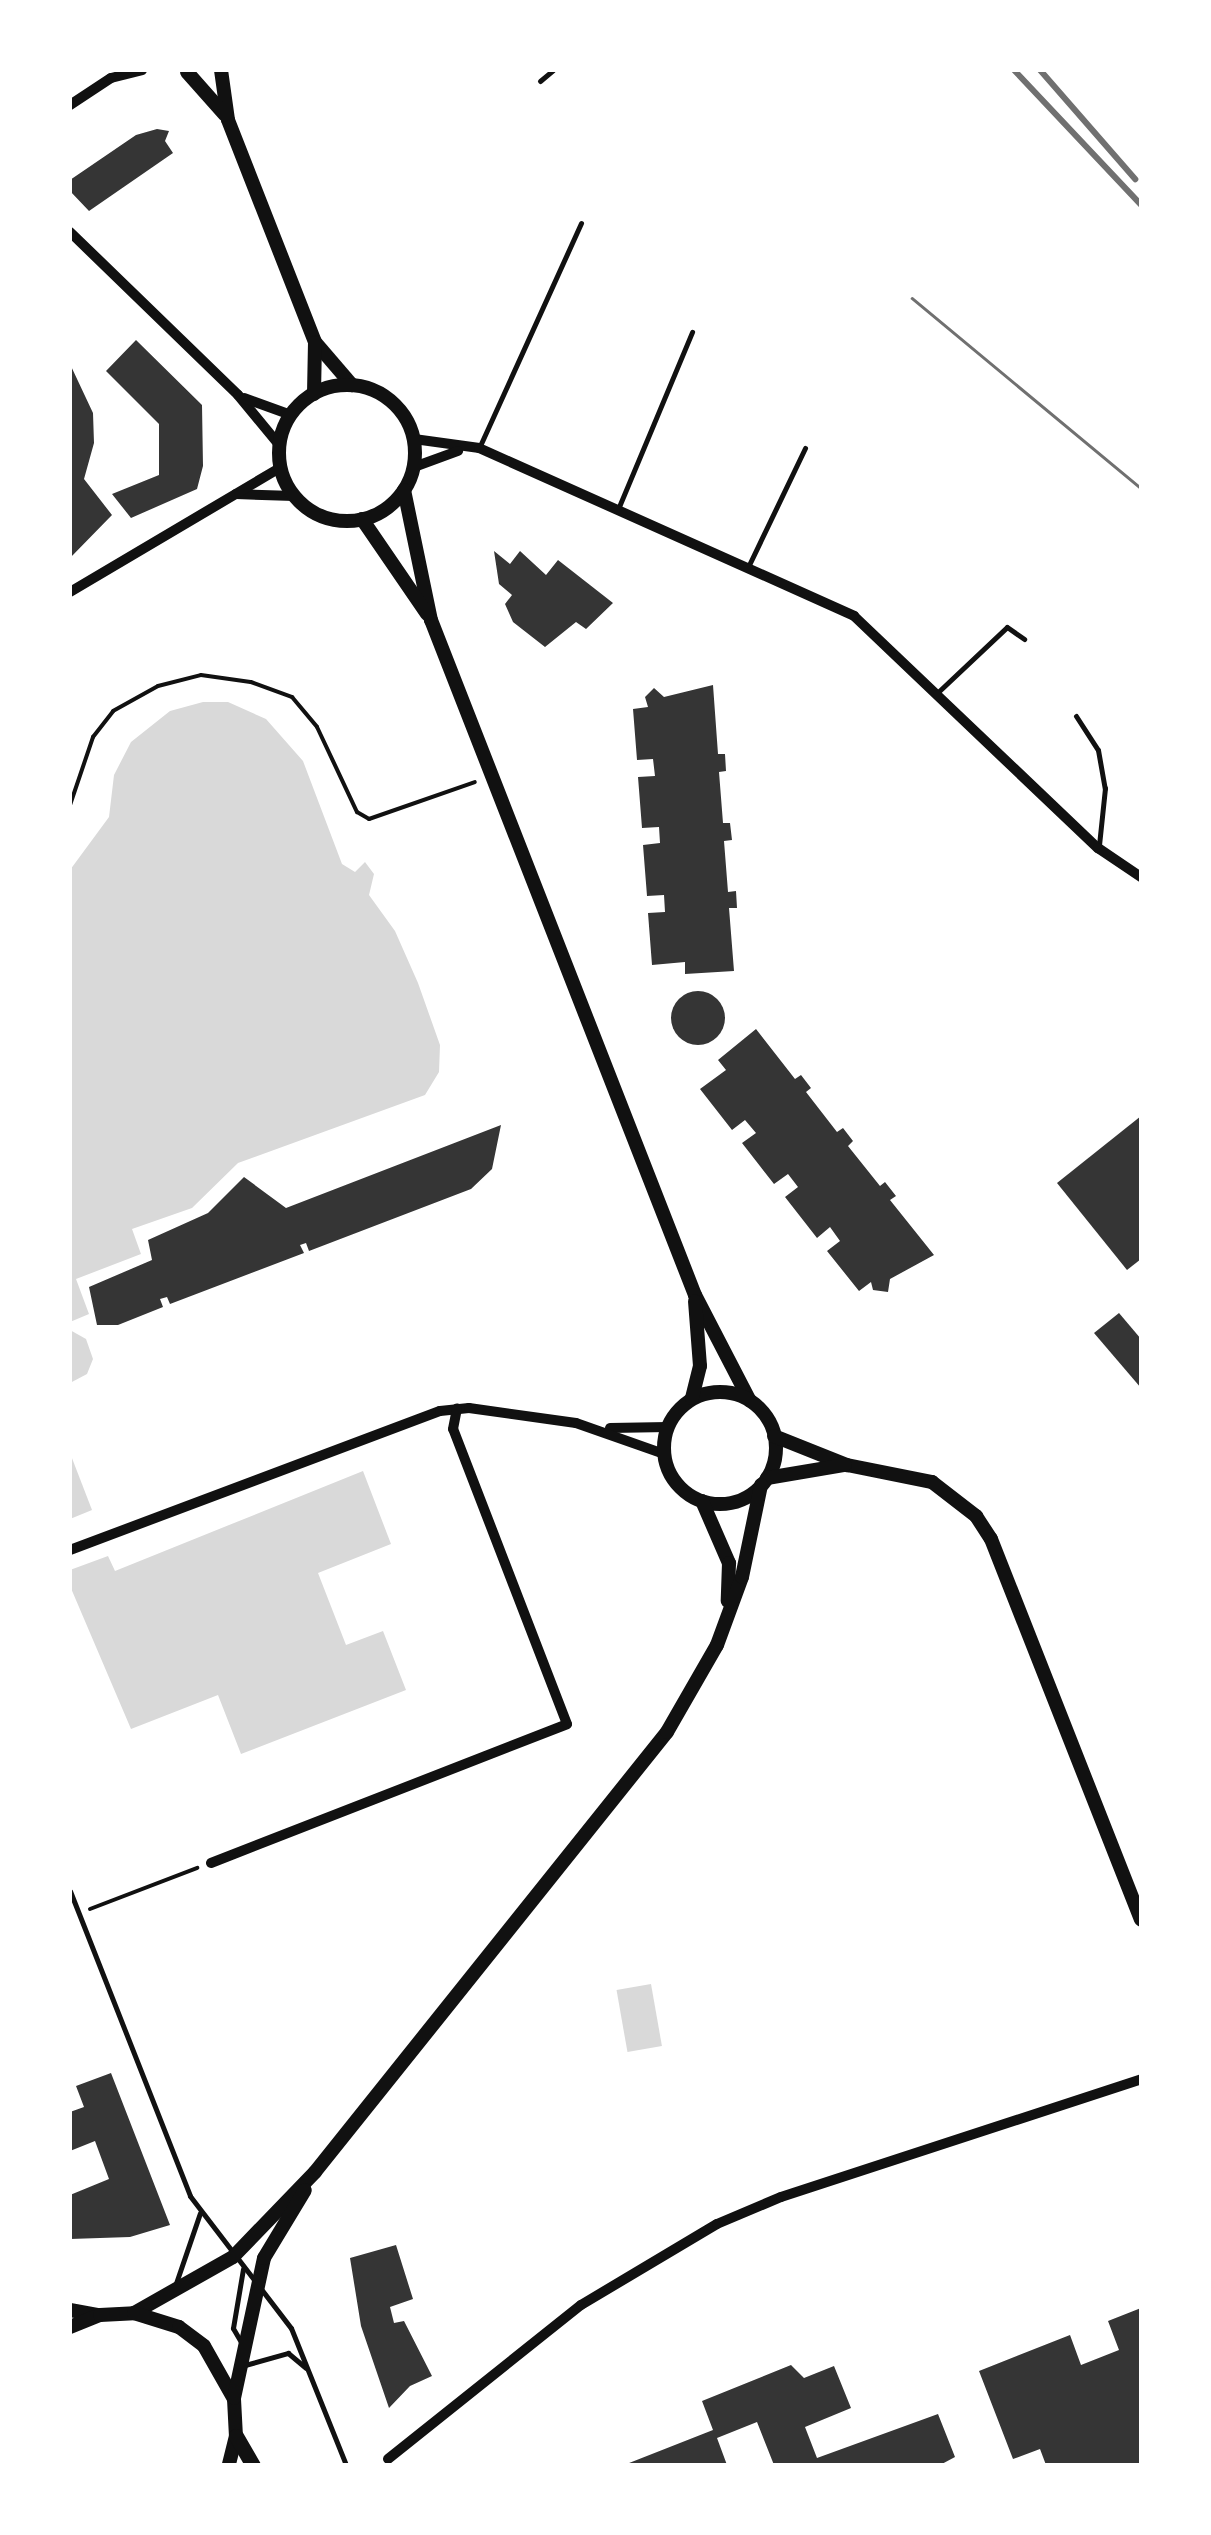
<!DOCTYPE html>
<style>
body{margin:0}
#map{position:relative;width:1211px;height:2535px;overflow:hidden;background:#fff;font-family:Barlow,sans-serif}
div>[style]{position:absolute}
.water>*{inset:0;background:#d9d9d9;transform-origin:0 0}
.building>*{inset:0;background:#353535}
.round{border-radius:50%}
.path>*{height:4px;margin:-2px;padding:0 2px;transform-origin:2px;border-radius:2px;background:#111}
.service>*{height:5px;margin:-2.5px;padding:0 2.5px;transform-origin:2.5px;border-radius:2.5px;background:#111}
.minor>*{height:10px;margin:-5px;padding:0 5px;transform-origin:5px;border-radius:5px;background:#111}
.tertiary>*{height:14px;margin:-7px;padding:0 7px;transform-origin:7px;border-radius:7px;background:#111}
.tertiary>.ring{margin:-7px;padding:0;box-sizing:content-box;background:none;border:14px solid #111;border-radius:50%}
.secondary>*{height:15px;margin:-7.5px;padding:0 7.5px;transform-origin:7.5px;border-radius:7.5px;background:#111}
.tram>*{height:2.5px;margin:-1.25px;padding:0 1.25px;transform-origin:1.25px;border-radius:1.25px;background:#707070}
.rail>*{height:6px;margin:-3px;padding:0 3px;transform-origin:3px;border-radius:3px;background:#707070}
span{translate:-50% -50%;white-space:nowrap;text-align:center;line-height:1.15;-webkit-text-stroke:8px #fff;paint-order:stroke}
.frame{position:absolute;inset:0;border:72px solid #fff;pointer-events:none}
</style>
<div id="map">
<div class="water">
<div style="clip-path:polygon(203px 702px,228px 702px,266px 719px,303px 761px,342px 864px,355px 872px,365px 862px,374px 874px,369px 895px,395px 931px,418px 983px,440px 1045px,439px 1072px,425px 1095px,238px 1163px,192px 1208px,132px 1229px,141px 1254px,76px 1279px,89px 1314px,70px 1322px,70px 870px,109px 817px,114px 775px,131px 742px,170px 711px)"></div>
<div style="clip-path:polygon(70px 1330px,86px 1339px,93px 1359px,87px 1374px,70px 1383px)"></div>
<div style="clip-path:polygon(70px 1453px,92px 1510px,70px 1519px)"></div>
<div style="clip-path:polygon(363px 1471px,391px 1544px,318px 1573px,346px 1645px,383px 1631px,406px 1690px,241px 1754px,218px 1695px,131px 1729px,70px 1586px,70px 1570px,108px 1556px,115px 1571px)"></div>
<div style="left:651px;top:1984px;width:63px;height:35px;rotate:80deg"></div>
</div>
<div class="building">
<div style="clip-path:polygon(157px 129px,169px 131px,165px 141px,173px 153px,89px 211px,70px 191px,70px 180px,136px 135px)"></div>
<div style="clip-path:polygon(136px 340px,202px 405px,203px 466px,197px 489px,131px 518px,112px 494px,159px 475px,159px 424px,106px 371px)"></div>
<div style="clip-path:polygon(70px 364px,93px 413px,94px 443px,84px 479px,112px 515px,70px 558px)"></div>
<div style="clip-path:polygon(494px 551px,510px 564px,520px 551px,546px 575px,558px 560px,613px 603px,586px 629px,576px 622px,545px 647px,513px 622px,505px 604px,512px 595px,499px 584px)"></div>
<div style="clip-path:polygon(713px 685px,718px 754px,725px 754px,726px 771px,719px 772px,723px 823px,730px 823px,732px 840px,724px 841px,728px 892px,736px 891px,737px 908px,729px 908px,734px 971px,685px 974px,685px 962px,652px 965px,648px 913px,665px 912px,664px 895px,647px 896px,643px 845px,660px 843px,659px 827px,642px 828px,638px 777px,655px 776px,653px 759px,637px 760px,633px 709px,648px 707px,645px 697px,654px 688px,664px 697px)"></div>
<div class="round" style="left:671px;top:991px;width:54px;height:54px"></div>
<div style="clip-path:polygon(756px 1029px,795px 1079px,801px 1075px,811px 1088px,806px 1092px,837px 1132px,843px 1128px,853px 1141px,848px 1146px,880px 1186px,885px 1182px,896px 1196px,890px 1200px,934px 1255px,890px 1279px,888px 1292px,873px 1290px,871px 1282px,859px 1291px,827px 1251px,840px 1241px,830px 1227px,817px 1238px,785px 1197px,798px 1187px,788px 1174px,774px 1184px,742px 1143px,756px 1133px,745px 1120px,732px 1130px,700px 1089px,726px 1070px,718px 1060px)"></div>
<div style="clip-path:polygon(1141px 1116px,1141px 1259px,1127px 1270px,1057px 1183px)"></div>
<div style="clip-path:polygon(501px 1125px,492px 1169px,471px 1189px,309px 1251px,306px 1243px,300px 1245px,304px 1253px,170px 1304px,167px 1297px,160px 1299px,163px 1307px,118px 1325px,97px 1325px,89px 1287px,152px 1260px,148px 1240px,208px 1213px,244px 1177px,286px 1208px)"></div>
<div style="clip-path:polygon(1119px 1313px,1141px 1339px,1141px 1388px,1094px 1333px)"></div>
<div style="clip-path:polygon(111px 2073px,170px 2225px,130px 2237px,70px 2239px,70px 2195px,109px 2179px,95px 2141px,70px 2151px,70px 2112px,84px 2107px,76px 2086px)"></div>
<div style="clip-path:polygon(396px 2245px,413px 2299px,390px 2307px,394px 2323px,404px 2321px,432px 2376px,410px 2386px,389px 2408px,361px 2326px,350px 2258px)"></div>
<div style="clip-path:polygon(1141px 2308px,1141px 2465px,1046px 2465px,1040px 2449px,1013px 2459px,979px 2371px,1070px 2335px,1081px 2365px,1119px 2350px,1108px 2321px)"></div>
<div style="clip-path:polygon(791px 2365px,804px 2378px,834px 2366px,851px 2408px,805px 2427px,817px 2458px,938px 2414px,955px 2457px,940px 2465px,774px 2465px,757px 2422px,717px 2438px,727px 2465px,624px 2465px,713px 2430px,702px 2401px)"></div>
</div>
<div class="path">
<div style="left:70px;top:805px;width:72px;rotate:-71.3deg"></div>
<div style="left:93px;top:737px;width:33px;rotate:-52deg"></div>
<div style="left:113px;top:711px;width:51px;rotate:-29.1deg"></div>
<div style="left:158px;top:686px;width:44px;rotate:-14.3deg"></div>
<div style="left:201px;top:675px;width:50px;rotate:8deg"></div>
<div style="left:251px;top:682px;width:44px;rotate:20.1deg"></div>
<div style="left:292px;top:697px;width:39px;rotate:50deg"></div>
<div style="left:317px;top:727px;width:94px;rotate:64.8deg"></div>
<div style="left:357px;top:812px;width:14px;rotate:30deg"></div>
<div style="left:369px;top:819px;width:112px;rotate:-19.2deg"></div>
<div style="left:90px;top:1909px;width:115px;rotate:-21deg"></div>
</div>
<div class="service">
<div style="left:540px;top:81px;width:17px;rotate:-40deg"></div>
<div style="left:479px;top:448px;width:247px;rotate:-65.6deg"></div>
<div style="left:618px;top:509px;width:192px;rotate:-67.3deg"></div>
<div style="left:748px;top:567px;width:132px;rotate:-64.4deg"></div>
<div style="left:937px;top:693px;width:96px;rotate:-43.3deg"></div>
<div style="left:1007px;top:627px;width:21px;rotate:35deg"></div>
<div style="left:1076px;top:716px;width:40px;rotate:57.1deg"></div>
<div style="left:1098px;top:750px;width:39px;rotate:80deg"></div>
<div style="left:1105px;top:788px;width:57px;rotate:96deg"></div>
<div style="left:70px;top:1891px;width:328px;rotate:68.5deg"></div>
<div style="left:190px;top:2196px;width:166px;rotate:52.6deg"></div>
<div style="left:291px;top:2328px;width:148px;rotate:68.1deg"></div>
<div style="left:175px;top:2286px;width:77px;rotate:-71.1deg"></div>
<div style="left:241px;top:2342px;width:16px;rotate:-120deg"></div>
<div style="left:233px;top:2328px;width:60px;rotate:-80.4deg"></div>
<div style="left:245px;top:2365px;width:45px;rotate:-15.6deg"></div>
<div style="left:288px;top:2353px;width:23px;rotate:40deg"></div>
</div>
<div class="minor">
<div style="left:70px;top:105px;width:49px;rotate:-33.4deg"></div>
<div style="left:111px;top:78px;width:32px;rotate:-14deg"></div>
<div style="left:70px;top:232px;width:234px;rotate:44.1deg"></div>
<div style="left:238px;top:395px;width:66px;rotate:50.5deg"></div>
<div style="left:244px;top:398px;width:50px;rotate:19.9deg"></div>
<div style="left:414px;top:439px;width:66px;rotate:7.9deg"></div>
<div style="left:479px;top:448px;width:411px;rotate:24.1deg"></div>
<div style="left:854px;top:616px;width:337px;rotate:43.6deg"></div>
<div style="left:1098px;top:848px;width:52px;rotate:34deg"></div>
<div style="left:414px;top:467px;width:47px;rotate:-20deg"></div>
<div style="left:236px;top:494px;width:58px;rotate:2deg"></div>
<div style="left:70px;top:592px;width:245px;rotate:-30.6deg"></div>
<div style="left:610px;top:1428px;width:58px;rotate:-1deg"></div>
<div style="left:70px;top:1550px;width:395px;rotate:-20.6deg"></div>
<div style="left:440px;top:1411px;width:29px;rotate:-6deg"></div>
<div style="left:469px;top:1408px;width:108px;rotate:8deg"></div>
<div style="left:576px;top:1423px;width:93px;rotate:19.4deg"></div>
<div style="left:211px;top:1863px;width:382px;rotate:-21.3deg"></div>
<div style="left:567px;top:1724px;width:316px;rotate:-111.1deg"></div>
<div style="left:453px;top:1429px;width:21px;rotate:-79deg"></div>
<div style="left:388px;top:2459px;width:247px;rotate:-38.6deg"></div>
<div style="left:581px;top:2305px;width:158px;rotate:-30.8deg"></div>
<div style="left:717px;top:2224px;width:69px;rotate:-22.9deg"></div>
<div style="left:781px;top:2197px;width:379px;rotate:-18.1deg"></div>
</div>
<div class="tertiary">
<div style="left:221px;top:70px;width:50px;rotate:82deg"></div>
<div style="left:228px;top:120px;width:238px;rotate:68.6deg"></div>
<div style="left:315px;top:342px;width:57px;rotate:49.3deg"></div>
<div style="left:187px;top:72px;width:57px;rotate:48.5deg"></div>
<div class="ring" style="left:279px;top:385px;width:122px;height:122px"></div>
<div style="left:314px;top:394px;width:51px;rotate:-88.9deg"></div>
<div style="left:404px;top:490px;width:133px;rotate:78.3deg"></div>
<div style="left:431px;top:620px;width:725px;rotate:68.64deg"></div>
<div style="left:695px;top:1295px;width:119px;rotate:62.6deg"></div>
<div style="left:362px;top:519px;width:115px;rotate:55.6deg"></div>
<div class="ring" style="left:664px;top:1392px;width:98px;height:98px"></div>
<div style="left:692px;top:1398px;width:33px;rotate:-76deg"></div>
<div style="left:700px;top:1366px;width:65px;rotate:-94.4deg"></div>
<div style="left:774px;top:1436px;width:79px;rotate:21.7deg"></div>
<div style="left:847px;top:1465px;width:87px;rotate:11.3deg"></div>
<div style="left:932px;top:1482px;width:56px;rotate:37.7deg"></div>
<div style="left:976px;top:1516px;width:27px;rotate:57deg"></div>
<div style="left:991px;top:1539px;width:409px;rotate:68.5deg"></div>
<div style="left:767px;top:1478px;width:79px;rotate:-9.5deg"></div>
<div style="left:702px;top:1501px;width:68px;rotate:66.5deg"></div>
<div style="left:729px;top:1563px;width:38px;rotate:92deg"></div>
<div style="left:70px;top:2310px;width:29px;rotate:10deg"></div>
<div style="left:134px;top:2313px;width:114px;rotate:-29.5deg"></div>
<div style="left:233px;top:2257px;width:118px;rotate:-46deg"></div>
<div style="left:315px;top:2172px;width:563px;rotate:-51.34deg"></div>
<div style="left:667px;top:1732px;width:100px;rotate:-60.1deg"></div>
<div style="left:717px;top:1645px;width:72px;rotate:-69.8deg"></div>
<div style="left:742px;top:1577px;width:94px;rotate:-78.3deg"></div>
<div style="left:70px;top:2327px;width:32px;rotate:-22deg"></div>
<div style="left:100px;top:2315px;width:34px;rotate:-3deg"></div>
<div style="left:134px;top:2313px;width:47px;rotate:17.3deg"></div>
<div style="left:179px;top:2327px;width:31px;rotate:37deg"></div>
<div style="left:204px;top:2346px;width:61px;rotate:60.5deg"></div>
<div style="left:234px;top:2399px;width:37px;rotate:87deg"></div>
<div style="left:236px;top:2436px;width:30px;rotate:104deg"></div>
<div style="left:234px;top:2398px;width:143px;rotate:-77.9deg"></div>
<div style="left:264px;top:2258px;width:79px;rotate:-58.9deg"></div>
</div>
<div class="secondary">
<div style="left:236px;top:2436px;width:34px;rotate:60deg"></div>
</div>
<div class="tram">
<div style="left:912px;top:298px;width:298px;rotate:39.7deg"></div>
</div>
<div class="rail">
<div style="left:1014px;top:70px;width:185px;rotate:46.7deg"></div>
<div style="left:1040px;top:70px;width:145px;rotate:48.9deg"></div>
</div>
<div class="frame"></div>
</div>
